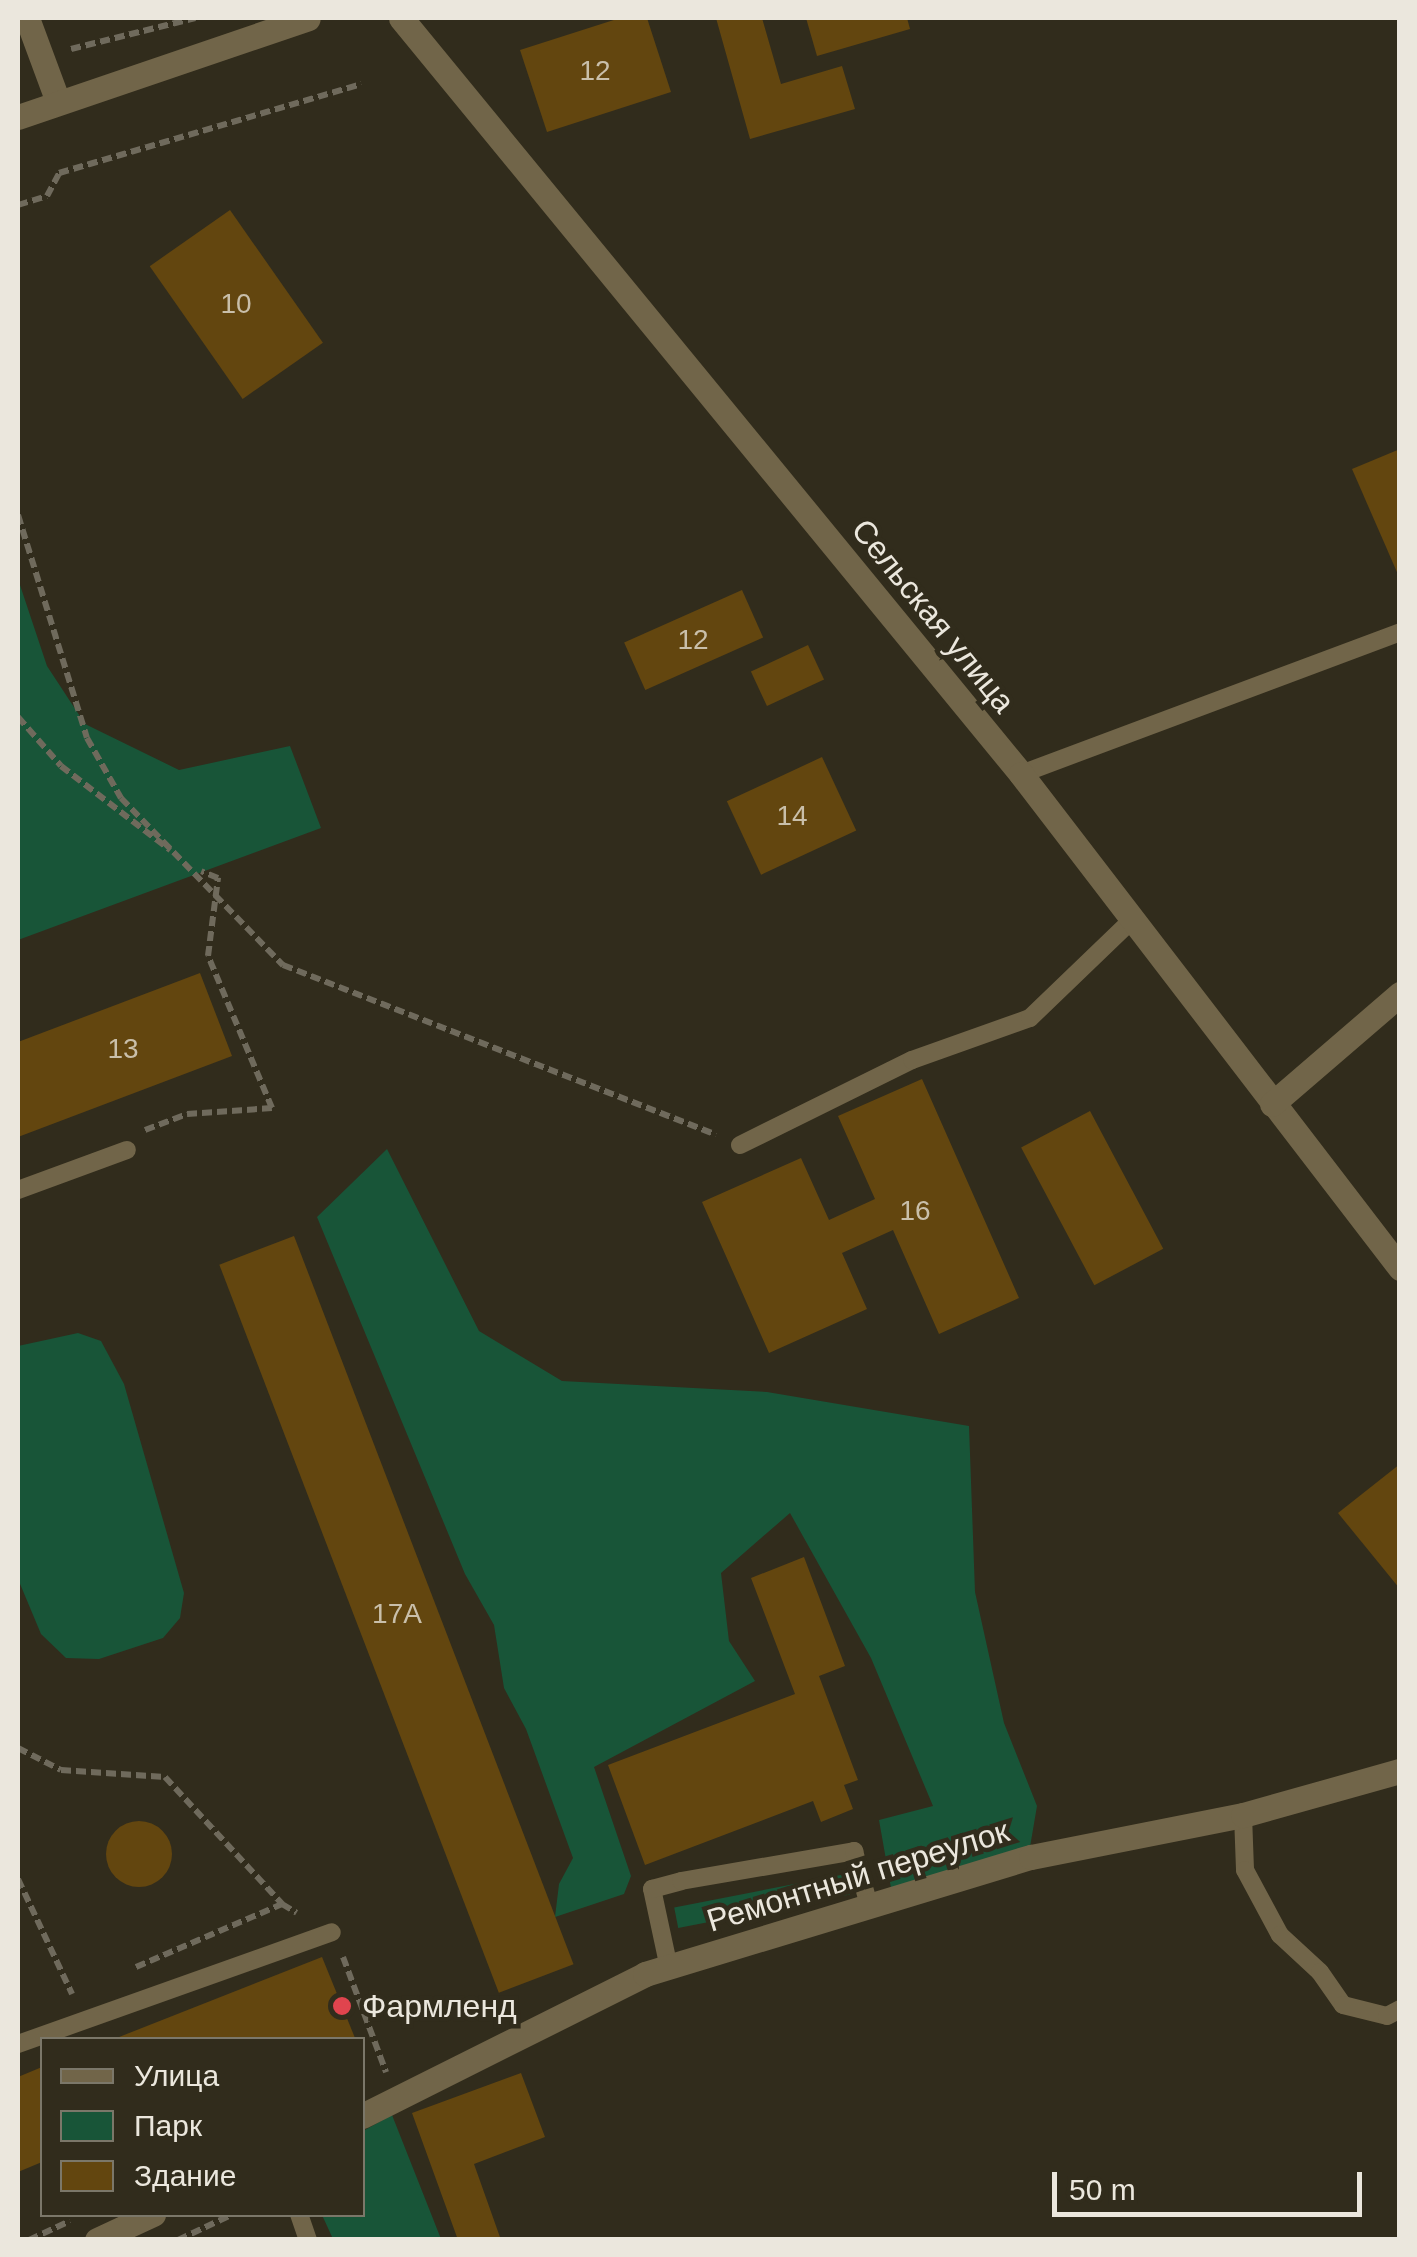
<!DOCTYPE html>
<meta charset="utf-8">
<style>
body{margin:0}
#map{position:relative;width:1417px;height:2257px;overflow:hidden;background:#312c1c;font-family:Helvetica,sans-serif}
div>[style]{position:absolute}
.green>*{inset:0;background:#185538;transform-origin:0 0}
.building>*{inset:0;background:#63460f;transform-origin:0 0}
.round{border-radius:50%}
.path>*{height:6px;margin-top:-3px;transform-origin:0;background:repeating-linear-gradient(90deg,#6f6a5c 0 10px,transparent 0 15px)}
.service>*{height:18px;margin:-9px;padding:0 9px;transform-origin:9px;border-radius:9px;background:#716549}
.minor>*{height:25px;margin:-12.5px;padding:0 12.5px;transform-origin:12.5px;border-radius:12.5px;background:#716549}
.tertiary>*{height:25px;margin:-12.5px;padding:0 12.5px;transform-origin:12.5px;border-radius:12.5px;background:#716549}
.dots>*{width:28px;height:28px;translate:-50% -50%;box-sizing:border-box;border:5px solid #312c1c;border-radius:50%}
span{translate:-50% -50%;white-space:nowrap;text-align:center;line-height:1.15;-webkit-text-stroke:9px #312c1c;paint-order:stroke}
.number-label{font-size:28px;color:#c9bfaa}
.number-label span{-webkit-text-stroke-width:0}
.street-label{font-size:32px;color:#ebe7dd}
.poi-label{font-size:32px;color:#ebe7dd}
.left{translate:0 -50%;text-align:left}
.frame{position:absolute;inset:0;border:20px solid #ebe7dd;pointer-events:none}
.legend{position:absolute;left:40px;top:2037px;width:325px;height:180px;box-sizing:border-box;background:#312c1c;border:2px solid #7b7769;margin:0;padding:12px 18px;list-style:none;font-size:30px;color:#ebe7dd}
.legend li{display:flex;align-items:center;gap:20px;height:50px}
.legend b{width:50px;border:2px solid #7b7769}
.scale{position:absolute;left:1052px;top:2172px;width:310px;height:45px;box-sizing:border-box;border:5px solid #ebe7dd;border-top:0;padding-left:12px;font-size:30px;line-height:35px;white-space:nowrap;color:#ebe7dd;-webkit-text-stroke:8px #312c1c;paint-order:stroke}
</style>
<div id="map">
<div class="green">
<div style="clip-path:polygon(18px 579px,47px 666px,85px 724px,179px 770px,290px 746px,321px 828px,18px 940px)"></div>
<div style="clip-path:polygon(387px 1149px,479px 1331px,562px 1381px,767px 1392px,969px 1426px,975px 1592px,1004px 1723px,1037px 1806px,1030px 1847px,891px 1888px,879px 1820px,933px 1806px,871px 1658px,790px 1513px,721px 1573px,729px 1641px,755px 1681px,594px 1767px,631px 1876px,624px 1894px,555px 1917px,559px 1884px,573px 1858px,526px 1729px,504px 1688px,494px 1625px,465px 1574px,317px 1217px)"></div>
<div style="clip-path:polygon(78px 1333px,101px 1341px,124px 1384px,184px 1593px,180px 1618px,163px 1638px,99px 1659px,66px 1658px,41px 1634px,18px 1579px,18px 1346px)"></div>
<div style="left:846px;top:1874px;width:21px;height:175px;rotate:79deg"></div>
<div style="clip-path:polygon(392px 2115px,441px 2239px,333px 2239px,322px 2215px,362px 2214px,363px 2131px)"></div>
</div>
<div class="building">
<div style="clip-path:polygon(620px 18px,647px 18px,671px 92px,547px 132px,520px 50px)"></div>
<div style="clip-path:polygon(716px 18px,762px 18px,781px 84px,842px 66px,855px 109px,750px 139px)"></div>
<div style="clip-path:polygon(806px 18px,907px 18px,910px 29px,817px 56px)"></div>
<div style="left:230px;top:210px;width:162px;height:98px;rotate:55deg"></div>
<div style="clip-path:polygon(1400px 449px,1400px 579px,1352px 469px)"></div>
<div style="left:742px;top:590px;width:52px;height:129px;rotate:66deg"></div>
<div style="left:808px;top:645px;width:38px;height:63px;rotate:65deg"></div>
<div style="left:822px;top:757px;width:81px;height:105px;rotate:65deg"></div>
<div style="clip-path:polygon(200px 973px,232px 1056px,18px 1137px,18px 1042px)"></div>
<div style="clip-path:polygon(922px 1079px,1019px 1298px,939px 1334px,893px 1230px,842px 1253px,867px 1309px,769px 1353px,702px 1202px,801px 1158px,829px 1220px,875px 1199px,838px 1116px)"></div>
<div style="left:1090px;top:1111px;width:156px;height:78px;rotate:62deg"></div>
<div style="left:294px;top:1236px;width:780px;height:80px;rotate:69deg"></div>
<div style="clip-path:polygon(1400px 1464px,1400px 1589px,1338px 1513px)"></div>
<div style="clip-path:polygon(804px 1557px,845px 1666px,819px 1676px,858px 1780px,844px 1785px,853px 1809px,821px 1822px,813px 1801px,645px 1865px,608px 1765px,795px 1694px,751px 1578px)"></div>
<div class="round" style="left:106px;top:1821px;width:66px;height:66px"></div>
<div style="clip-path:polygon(322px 1957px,355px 2038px,114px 2040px,114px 2039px)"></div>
<div style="clip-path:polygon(42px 2067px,42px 2162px,18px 2172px,18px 2077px)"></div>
<div style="clip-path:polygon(521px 2073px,545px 2137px,474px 2164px,501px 2240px,458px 2240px,412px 2113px)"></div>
</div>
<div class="path">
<div style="left:71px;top:49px;width:128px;rotate:-14deg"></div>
<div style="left:18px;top:205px;width:30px;rotate:-17deg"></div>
<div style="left:47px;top:196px;width:26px;rotate:-62deg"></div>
<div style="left:59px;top:173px;width:315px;rotate:-16.4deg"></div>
<div style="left:18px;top:515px;width:233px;rotate:72.8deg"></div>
<div style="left:87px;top:738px;width:69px;rotate:60.5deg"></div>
<div style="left:121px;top:798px;width:233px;rotate:45.9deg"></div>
<div style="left:283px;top:965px;width:465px;rotate:21.4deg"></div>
<div style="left:18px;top:717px;width:65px;rotate:48.7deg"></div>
<div style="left:61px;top:766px;width:138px;rotate:37.6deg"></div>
<div style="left:145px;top:1130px;width:45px;rotate:-20.9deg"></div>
<div style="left:187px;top:1114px;width:85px;rotate:-4deg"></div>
<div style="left:272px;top:1108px;width:165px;rotate:-112.8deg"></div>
<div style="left:208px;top:956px;width:79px;rotate:-82.7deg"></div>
<div style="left:218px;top:878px;width:18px;rotate:-158deg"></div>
<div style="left:18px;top:1748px;width:48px;rotate:27.1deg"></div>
<div style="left:61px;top:1770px;width:104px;rotate:3.9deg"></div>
<div style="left:165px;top:1777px;width:173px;rotate:47.3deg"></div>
<div style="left:282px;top:1904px;width:17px;rotate:31deg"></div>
<div style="left:18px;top:1879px;width:127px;rotate:64.8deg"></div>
<div style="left:343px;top:1957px;width:123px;rotate:69.5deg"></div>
<div style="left:136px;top:1967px;width:159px;rotate:-23.3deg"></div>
<div style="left:29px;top:2240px;width:45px;rotate:-24.9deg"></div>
<div style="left:178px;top:2240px;width:61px;rotate:-25.3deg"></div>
</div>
<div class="service">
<div style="left:1021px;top:774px;width:405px;rotate:-20.5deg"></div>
<div style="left:740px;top:1145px;width:192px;rotate:-26.3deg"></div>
<div style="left:912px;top:1060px;width:125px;rotate:-19.6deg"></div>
<div style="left:1030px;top:1018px;width:141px;rotate:-43.9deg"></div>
<div style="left:18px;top:1190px;width:116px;rotate:-20.2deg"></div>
<div style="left:1243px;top:1815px;width:55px;rotate:87.9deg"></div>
<div style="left:1245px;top:1870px;width:74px;rotate:61.7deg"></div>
<div style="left:1280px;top:1935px;width:54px;rotate:42.8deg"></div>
<div style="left:1320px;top:1972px;width:40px;rotate:55.1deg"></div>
<div style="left:1343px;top:2005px;width:45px;rotate:14deg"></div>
<div style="left:1387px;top:2016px;width:15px;rotate:-28deg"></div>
<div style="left:669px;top:1968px;width:81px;rotate:-102.1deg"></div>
<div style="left:652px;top:1889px;width:30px;rotate:-15deg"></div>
<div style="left:681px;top:1881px;width:176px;rotate:-9.8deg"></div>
<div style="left:854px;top:1851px;width:60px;rotate:74.6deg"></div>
<div style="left:18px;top:2044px;width:333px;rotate:-19.6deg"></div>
<div style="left:299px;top:2214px;width:28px;rotate:71deg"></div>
</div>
<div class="minor">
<div style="left:27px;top:18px;width:90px;rotate:69.7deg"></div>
<div style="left:401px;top:18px;width:978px;rotate:50.64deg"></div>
<div style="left:1021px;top:774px;width:623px;rotate:52.5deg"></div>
<div style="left:1272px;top:1104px;width:169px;rotate:-40.7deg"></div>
<div style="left:362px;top:2116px;width:317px;rotate:-26.6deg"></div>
<div style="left:645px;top:1974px;width:403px;rotate:-16.9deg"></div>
<div style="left:1031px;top:1857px;width:216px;rotate:-11.2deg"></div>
<div style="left:1243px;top:1815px;width:163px;rotate:-15.7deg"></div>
<div style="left:97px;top:2240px;width:62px;rotate:-24.9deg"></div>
</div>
<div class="tertiary">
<div style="left:18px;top:117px;width:306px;rotate:-18.8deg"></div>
</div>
<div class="dots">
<div style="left:342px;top:2006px;background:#e0444e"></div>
</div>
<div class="number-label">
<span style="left:595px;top:71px">12</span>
<span style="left:236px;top:304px">10</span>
<span style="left:693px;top:640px">12</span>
<span style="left:792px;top:816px">14</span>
<span style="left:123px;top:1049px">13</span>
<span style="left:915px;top:1211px">16</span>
<span style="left:397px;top:1614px">17А</span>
</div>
<div class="street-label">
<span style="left:933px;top:616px;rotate:51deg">Сельская улица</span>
<span style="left:858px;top:1876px;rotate:-17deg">Ремонтный переулок</span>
</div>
<div class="poi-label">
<span class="left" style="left:362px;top:2006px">Фармленд</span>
</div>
<div class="frame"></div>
<ul class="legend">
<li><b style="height:12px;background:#716549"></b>Улица</li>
<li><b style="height:28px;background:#185538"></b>Парк</li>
<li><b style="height:28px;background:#63460f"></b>Здание</li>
</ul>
<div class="scale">50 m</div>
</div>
